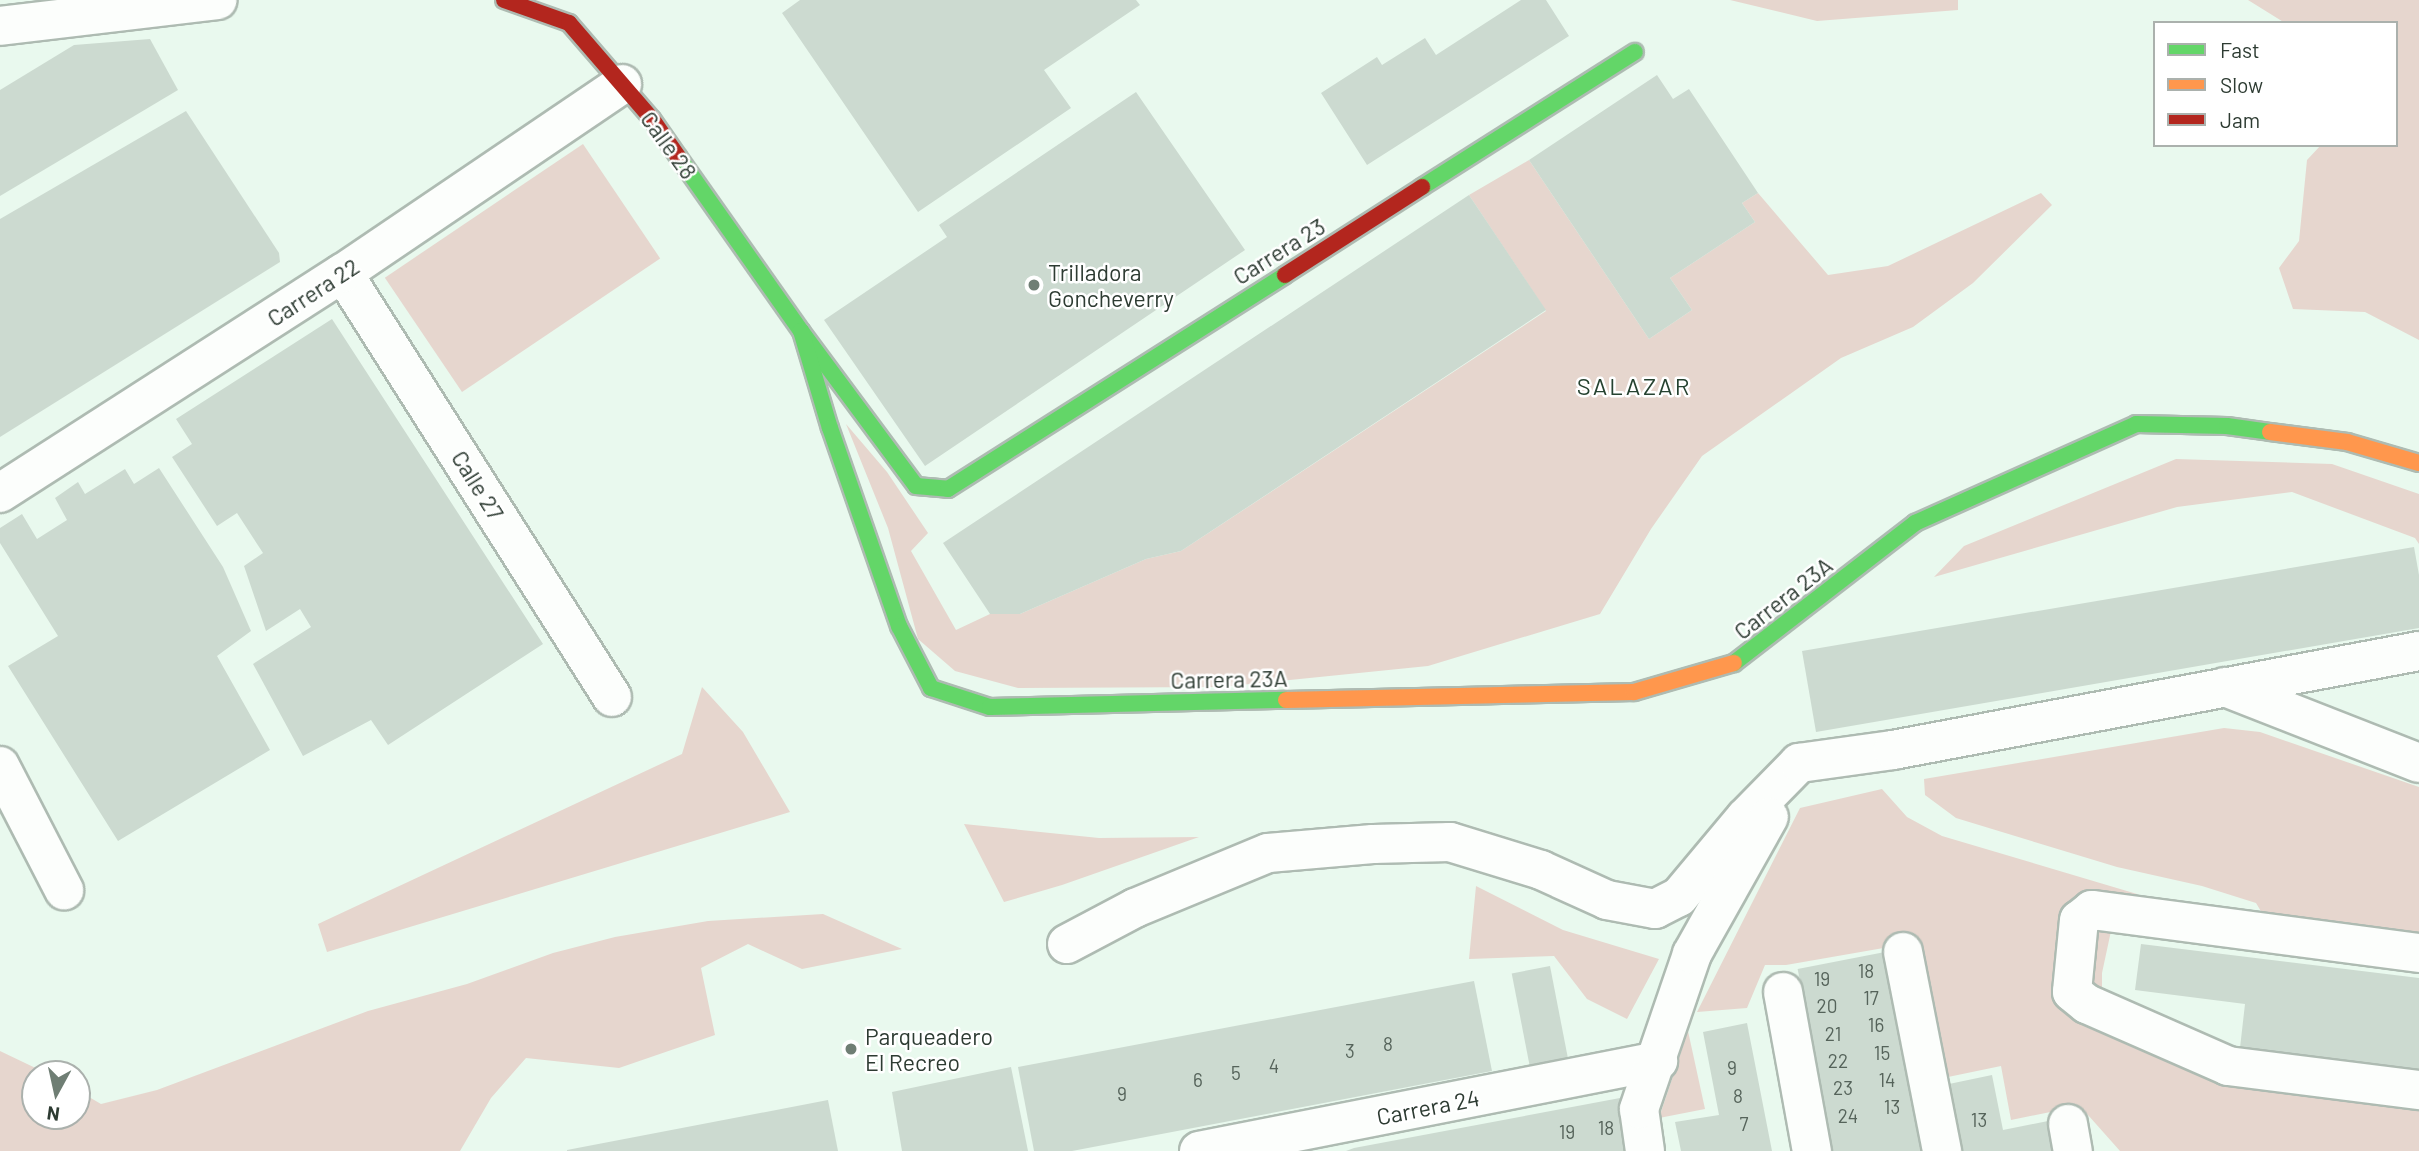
<!DOCTYPE html>
<style>
body{margin:0}
#map{position:relative;width:2419px;height:1151px;overflow:hidden;background:#e9f9ee;font-family:Barlow,sans-serif}
div>[style]{position:absolute}
.green>*{inset:0;background:#e6d6ce;transform-origin:0 0}
.building>*{inset:0;background:#ccdad0;transform-origin:0 0}
.roads{filter:drop-shadow(2px 0 #aebbb2) drop-shadow(-2px 0 #aebbb2) drop-shadow(0 2px #aebbb2) drop-shadow(0 -2px #aebbb2)}
.street>*{height:38px;margin:-19px;padding:0 19px;transform-origin:19px;border-radius:19px;background:#fcfefc}
.fast>*{height:16px;margin:-8px;padding:0 8px;transform-origin:8px;border-radius:8px;background:#63d668}
.slow>*{height:16px;margin:-8px;padding:0 8px;transform-origin:8px;border-radius:8px;background:#ff974d}
.jam>*{height:16px;margin:-8px;padding:0 8px;transform-origin:8px;border-radius:8px;background:#b3261e}
.dots>*{width:19px;height:19px;translate:-50% -50%;box-sizing:border-box;border:4px solid #fff;border-radius:50%}
span{translate:-50% -50%;white-space:nowrap;text-align:center;line-height:1.15;-webkit-text-stroke:5px #fff;paint-order:stroke}
.number-label{font-size:19px;color:#55635a}
.number-label span{-webkit-text-stroke-width:0}
.street-label{font-size:23px;color:#2d3b32}
.poi-label{font-size:23px;color:#2d3b32}
.left{translate:0 -50%;text-align:left}
.neighbourhood-label{font-size:24px;color:#254230;letter-spacing:2px}
.legend{position:absolute;left:2153px;top:21px;width:245px;height:126px;box-sizing:border-box;background:#fff;border:2px solid #abb1ad;margin:0;padding:9px 12px;list-style:none;font-size:21px;color:#2d3b32}
.legend li{display:flex;align-items:center;gap:14px;height:35px}
.legend b{width:35px;border:2px solid #abb1ad}
.north{position:absolute;left:21px;top:1060px;width:70px;height:70px;box-sizing:border-box;background:#fff;border:2px solid #abb1ad;border-radius:50%;rotate:188deg;font-size:19px;font-weight:700;line-height:28px;text-align:center;color:#2d3b32}
.north::after{content:'';display:block;margin:auto;width:24px;height:32px;background:#6f7e74;clip-path:polygon(50% 0,100% 100%,50% 72%,0 100%)}
</style>
<div id="map">
<div class="green">
<div style="clip-path:polygon(1730px 0,1958px 0,1958px 10px,1817px 21px)"></div>
<div style="clip-path:polygon(2248px 0,2419px 0,2419px 340px,2365px 312px,2293px 309px,2279px 268px,2299px 241px,2307px 160px,2321px 145px,2396px 145px,2396px 23px,2285px 23px)"></div>
<div style="left:583px;top:144px;width:138px;height:239px;rotate:56deg"></div>
<div style="clip-path:polygon(1529px 160px,1649px 339px,1692px 310px,1670px 278px,1755px 222px,1742px 203px,1758px 193px,1828px 275px,1888px 266px,2041px 193px,2052px 205px,1973px 283px,1913px 327px,1841px 358px,1702px 456px,1651px 529px,1600px 614px,1428px 666px,1221px 687px,1018px 688px,955px 671px,918px 639px,888px 528px,846px 424px,887px 472px,928px 533px,911px 551px,956px 630px,990px 614px,1020px 614px,1146px 559px,1181px 551px,1546px 311px,1469px 195px)"></div>
<div style="clip-path:polygon(2176px 459px,2332px 464px,2419px 494px,2419px 544px,2415px 538px,2292px 492px,2177px 507px,1934px 577px,1964px 546px)"></div>
<div style="clip-path:polygon(702px 687px,743px 732px,790px 812px,327px 952px,318px 924px,682px 754px)"></div>
<div style="clip-path:polygon(2224px 728px,2260px 732px,2419px 787px,2419px 942px,2268px 923px,2256px 903px,2202px 886px,2117px 867px,1956px 818px,1925px 795px,1924px 779px)"></div>
<div style="clip-path:polygon(1882px 789px,1907px 817px,1942px 836px,2137px 894px,2142px 906px,2114px 917px,2102px 973px,2102px 1002px,2128px 1030px,2419px 1102px,2419px 1151px,2120px 1151px,2080px 1106px,2011px 1120px,2001px 1066px,1948px 1077px,1918px 942px,1786px 965px,1765px 965px,1747px 1008px,1697px 1012px,1800px 808px)"></div>
<div style="clip-path:polygon(964px 824px,1099px 838px,1199px 837px,1062px 885px,1004px 902px)"></div>
<div style="clip-path:polygon(1476px 886px,1563px 930px,1659px 959px,1627px 1019px,1587px 999px,1554px 956px,1469px 959px)"></div>
<div style="clip-path:polygon(823px 914px,902px 949px,802px 969px,748px 944px,701px 968px,715px 1035px,619px 1068px,526px 1058px,491px 1098px,460px 1151px,0 1151px,0 1051px,48px 1074px,35px 1074px,35px 1116px,77px 1116px,77px 1090px,101px 1104px,157px 1090px,368px 1011px,467px 984px,553px 953px,615px 937px,708px 921px)"></div>
<div style="clip-path:polygon(1688px 1031px,1705px 1109px,1659px 1118px)"></div>
</div>
<div class="building">
<div style="clip-path:polygon(800px 0,1136px 0,1140px 5px,1044px 70px,1071px 108px,918px 212px,782px 13px)"></div>
<div style="clip-path:polygon(1521px 0,1546px 0,1569px 36px,1367px 165px,1321px 93px,1377px 57px,1382px 65px,1425px 38px,1436px 55px)"></div>
<div style="clip-path:polygon(150px 39px,178px 90px,0 196px,0 90px,74px 45px)"></div>
<div style="clip-path:polygon(1657px 75px,1673px 99px,1689px 89px,1758px 193px,1742px 203px,1755px 222px,1670px 278px,1692px 310px,1649px 339px,1529px 160px)"></div>
<div style="clip-path:polygon(1136px 92px,1245px 250px,925px 466px,824px 320px,947px 237px,939px 225px)"></div>
<div style="clip-path:polygon(186px 111px,279px 253px,280px 262px,0 437px,0 219px)"></div>
<div style="clip-path:polygon(1469px 195px,1546px 310px,1181px 551px,1146px 559px,1020px 614px,990px 614px,943px 543px)"></div>
<div style="clip-path:polygon(332px 319px,543px 644px,388px 745px,371px 720px,303px 756px,253px 664px,311px 627px,300px 609px,266px 631px,244px 566px,263px 553px,237px 513px,217px 526px,172px 457px,192px 444px,176px 419px)"></div>
<div style="clip-path:polygon(159px 468px,223px 567px,251px 631px,217px 656px,270px 750px,118px 841px,8px 666px,58px 636px,0 543px,0 528px,22px 514px,37px 539px,67px 520px,55px 498px,78px 482px,85px 494px,125px 469px,134px 484px)"></div>
<div style="clip-path:polygon(2414px 547px,2419px 575px,2419px 628px,1816px 732px,1802px 651px)"></div>
<div style="clip-path:polygon(2141px 944px,2419px 978px,2419px 1071px,2240px 1048px,2245px 1004px,2135px 990px)"></div>
<div style="left:1885px;top:952px;width:203px;height:89px;rotate:79deg"></div>
<div style="left:1550px;top:966px;width:93px;height:39px;rotate:79deg"></div>
<div style="clip-path:polygon(1474px 981px,1492px 1071px,1072px 1151px,1034px 1151px,1018px 1067px)"></div>
<div style="clip-path:polygon(1747px 1023px,1772px 1151px,1681px 1151px,1675px 1122px,1719px 1115px,1703px 1032px)"></div>
<div style="clip-path:polygon(1011px 1067px,1028px 1151px,902px 1151px,892px 1092px)"></div>
<div style="clip-path:polygon(1992px 1075px,2003px 1130px,2048px 1121px,2053px 1151px,1962px 1151px,1949px 1084px)"></div>
<div style="clip-path:polygon(1620px 1098px,1630px 1151px,1346px 1151px,1354px 1148px)"></div>
<div style="clip-path:polygon(828px 1100px,838px 1151px,567px 1151px,567px 1150px)"></div>
</div>
<div class="roads">
<div class="street">
<div style="left:0;top:26px;width:219px;rotate:-6.8deg"></div>
<div style="left:343px;top:273px;width:502px;rotate:57.61deg"></div>
<div style="left:0;top:493px;width:407px;rotate:-32.7deg"></div>
<div style="left:343px;top:273px;width:337px;rotate:-34.1deg"></div>
<div style="left:2225px;top:687px;width:208px;rotate:21.4deg"></div>
<div style="left:0;top:766px;width:140px;rotate:62.7deg"></div>
<div style="left:1067px;top:944px;width:77px;rotate:-27.9deg"></div>
<div style="left:1135px;top:908px;width:144px;rotate:-22.5deg"></div>
<div style="left:1268px;top:853px;width:105px;rotate:-4.9deg"></div>
<div style="left:1373px;top:844px;width:77px;rotate:-1.5deg"></div>
<div style="left:1450px;top:842px;width:95px;rotate:17.1deg"></div>
<div style="left:1541px;top:870px;width:72px;rotate:24.4deg"></div>
<div style="left:1607px;top:900px;width:49px;rotate:10.6deg"></div>
<div style="left:1655px;top:909px;width:27px;rotate:-27deg"></div>
<div style="left:1679px;top:897px;width:104px;rotate:-50.1deg"></div>
<div style="left:1746px;top:817px;width:76px;rotate:-45.5deg"></div>
<div style="left:1799px;top:763px;width:95px;rotate:-7.9deg"></div>
<div style="left:1893px;top:750px;width:535px;rotate:-10.66deg"></div>
<div style="left:1903px;top:952px;width:203px;rotate:78.9deg"></div>
<div style="left:2419px;top:953px;width:330px;rotate:-172.5deg"></div>
<div style="left:2092px;top:910px;width:16px;rotate:142deg"></div>
<div style="left:2079px;top:920px;width:72px;rotate:95.6deg"></div>
<div style="left:2072px;top:992px;width:19px;rotate:39deg"></div>
<div style="left:2087px;top:1004px;width:154px;rotate:23.7deg"></div>
<div style="left:2228px;top:1066px;width:193px;rotate:7.2deg"></div>
<div style="left:1783px;top:992px;width:162px;rotate:79.7deg"></div>
<div style="left:2068px;top:1124px;width:27px;rotate:80deg"></div>
<div style="left:1199px;top:1151px;width:468px;rotate:-11.1deg"></div>
<div style="left:1645px;top:1151px;width:42px;rotate:-98.1deg"></div>
<div style="left:1639px;top:1109px;width:164px;rotate:-71.1deg"></div>
<div style="left:1692px;top:954px;width:157px;rotate:-60.7deg"></div>
</div>
<div class="fast">
<div style="left:679px;top:158px;width:212px;rotate:54.8deg"></div>
<div style="left:801px;top:331px;width:193px;rotate:53.4deg"></div>
<div style="left:916px;top:486px;width:32px;rotate:5deg"></div>
<div style="left:948px;top:489px;width:399px;rotate:-32.4deg"></div>
<div style="left:1422px;top:187px;width:252px;rotate:-32.4deg"></div>
<div style="left:801px;top:331px;width:101px;rotate:73.4deg"></div>
<div style="left:830px;top:428px;width:210px;rotate:70.8deg"></div>
<div style="left:899px;top:626px;width:70px;rotate:62.7deg"></div>
<div style="left:931px;top:688px;width:62px;rotate:17.9deg"></div>
<div style="left:990px;top:707px;width:296px;rotate:-1.4deg"></div>
<div style="left:1734px;top:663px;width:229px;rotate:-37.7deg"></div>
<div style="left:1915px;top:523px;width:242px;rotate:-24.1deg"></div>
<div style="left:2136px;top:424px;width:91px;rotate:1.3deg"></div>
<div style="left:2227px;top:426px;width:43px;rotate:7.9deg"></div>
</div>
<div class="slow">
<div style="left:2270px;top:432px;width:78px;rotate:7.4deg"></div>
<div style="left:2347px;top:442px;width:75px;rotate:16.3deg"></div>
<div style="left:1286px;top:700px;width:348px;rotate:-1.3deg"></div>
<div style="left:1634px;top:692px;width:104px;rotate:-16.2deg"></div>
</div>
<div class="jam">
<div style="left:504px;top:0;width:69px;rotate:19.5deg"></div>
<div style="left:569px;top:23px;width:127px;rotate:49.2deg"></div>
<div style="left:652px;top:119px;width:47px;rotate:55.3deg"></div>
<div style="left:1285px;top:275px;width:163px;rotate:-32.7deg"></div>
</div>
</div>
<div class="dots">
<div style="left:1034px;top:285px;background:#6f7e74"></div>
<div style="left:851px;top:1049px;background:#6f7e74"></div>
</div>
<div class="number-label">
<span style="left:1866px;top:971px">18</span>
<span style="left:1822px;top:979px">19</span>
<span style="left:1871px;top:998px">17</span>
<span style="left:1827px;top:1006px">20</span>
<span style="left:1876px;top:1025px">16</span>
<span style="left:1833px;top:1034px">21</span>
<span style="left:1388px;top:1044px">8</span>
<span style="left:1350px;top:1051px">3</span>
<span style="left:1882px;top:1053px">15</span>
<span style="left:1838px;top:1061px">22</span>
<span style="left:1274px;top:1066px">4</span>
<span style="left:1732px;top:1068px">9</span>
<span style="left:1236px;top:1073px">5</span>
<span style="left:1198px;top:1080px">6</span>
<span style="left:1887px;top:1080px">14</span>
<span style="left:1843px;top:1088px">23</span>
<span style="left:1122px;top:1094px">9</span>
<span style="left:1738px;top:1096px">8</span>
<span style="left:1892px;top:1107px">13</span>
<span style="left:1848px;top:1116px">24</span>
<span style="left:1979px;top:1120px">13</span>
<span style="left:1744px;top:1124px">7</span>
<span style="left:1606px;top:1128px">18</span>
<span style="left:1567px;top:1132px">19</span>
</div>
<div class="street-label">
<span style="left:669px;top:145px;rotate:54deg">Calle 28</span>
<span style="left:1279px;top:251px;rotate:-32deg">Carrera 23</span>
<span style="left:313px;top:292px;rotate:-33deg">Carrera 22</span>
<span style="left:478px;top:485px;rotate:58deg">Calle 27</span>
<span style="left:1783px;top:598px;rotate:-38deg">Carrera 23A</span>
<span style="left:1229px;top:679px;rotate:-1deg">Carrera 23A</span>
<span style="left:1428px;top:1107px;rotate:-11deg">Carrera 24</span>
</div>
<div class="poi-label">
<span class="left" style="left:1048px;top:285px">Trilladora<br>Goncheverry</span>
<span class="left" style="left:865px;top:1049px">Parqueadero<br>El Recreo</span>
</div>
<div class="neighbourhood-label">
<span style="left:1634px;top:386px">SALAZAR</span>
</div>
<ul class="legend">
<li><b style="height:9px;background:#63d668"></b>Fast</li>
<li><b style="height:9px;background:#ff974d"></b>Slow</li>
<li><b style="height:9px;background:#b3261e"></b>Jam</li>
</ul>
<div class="north">N</div>
</div>
